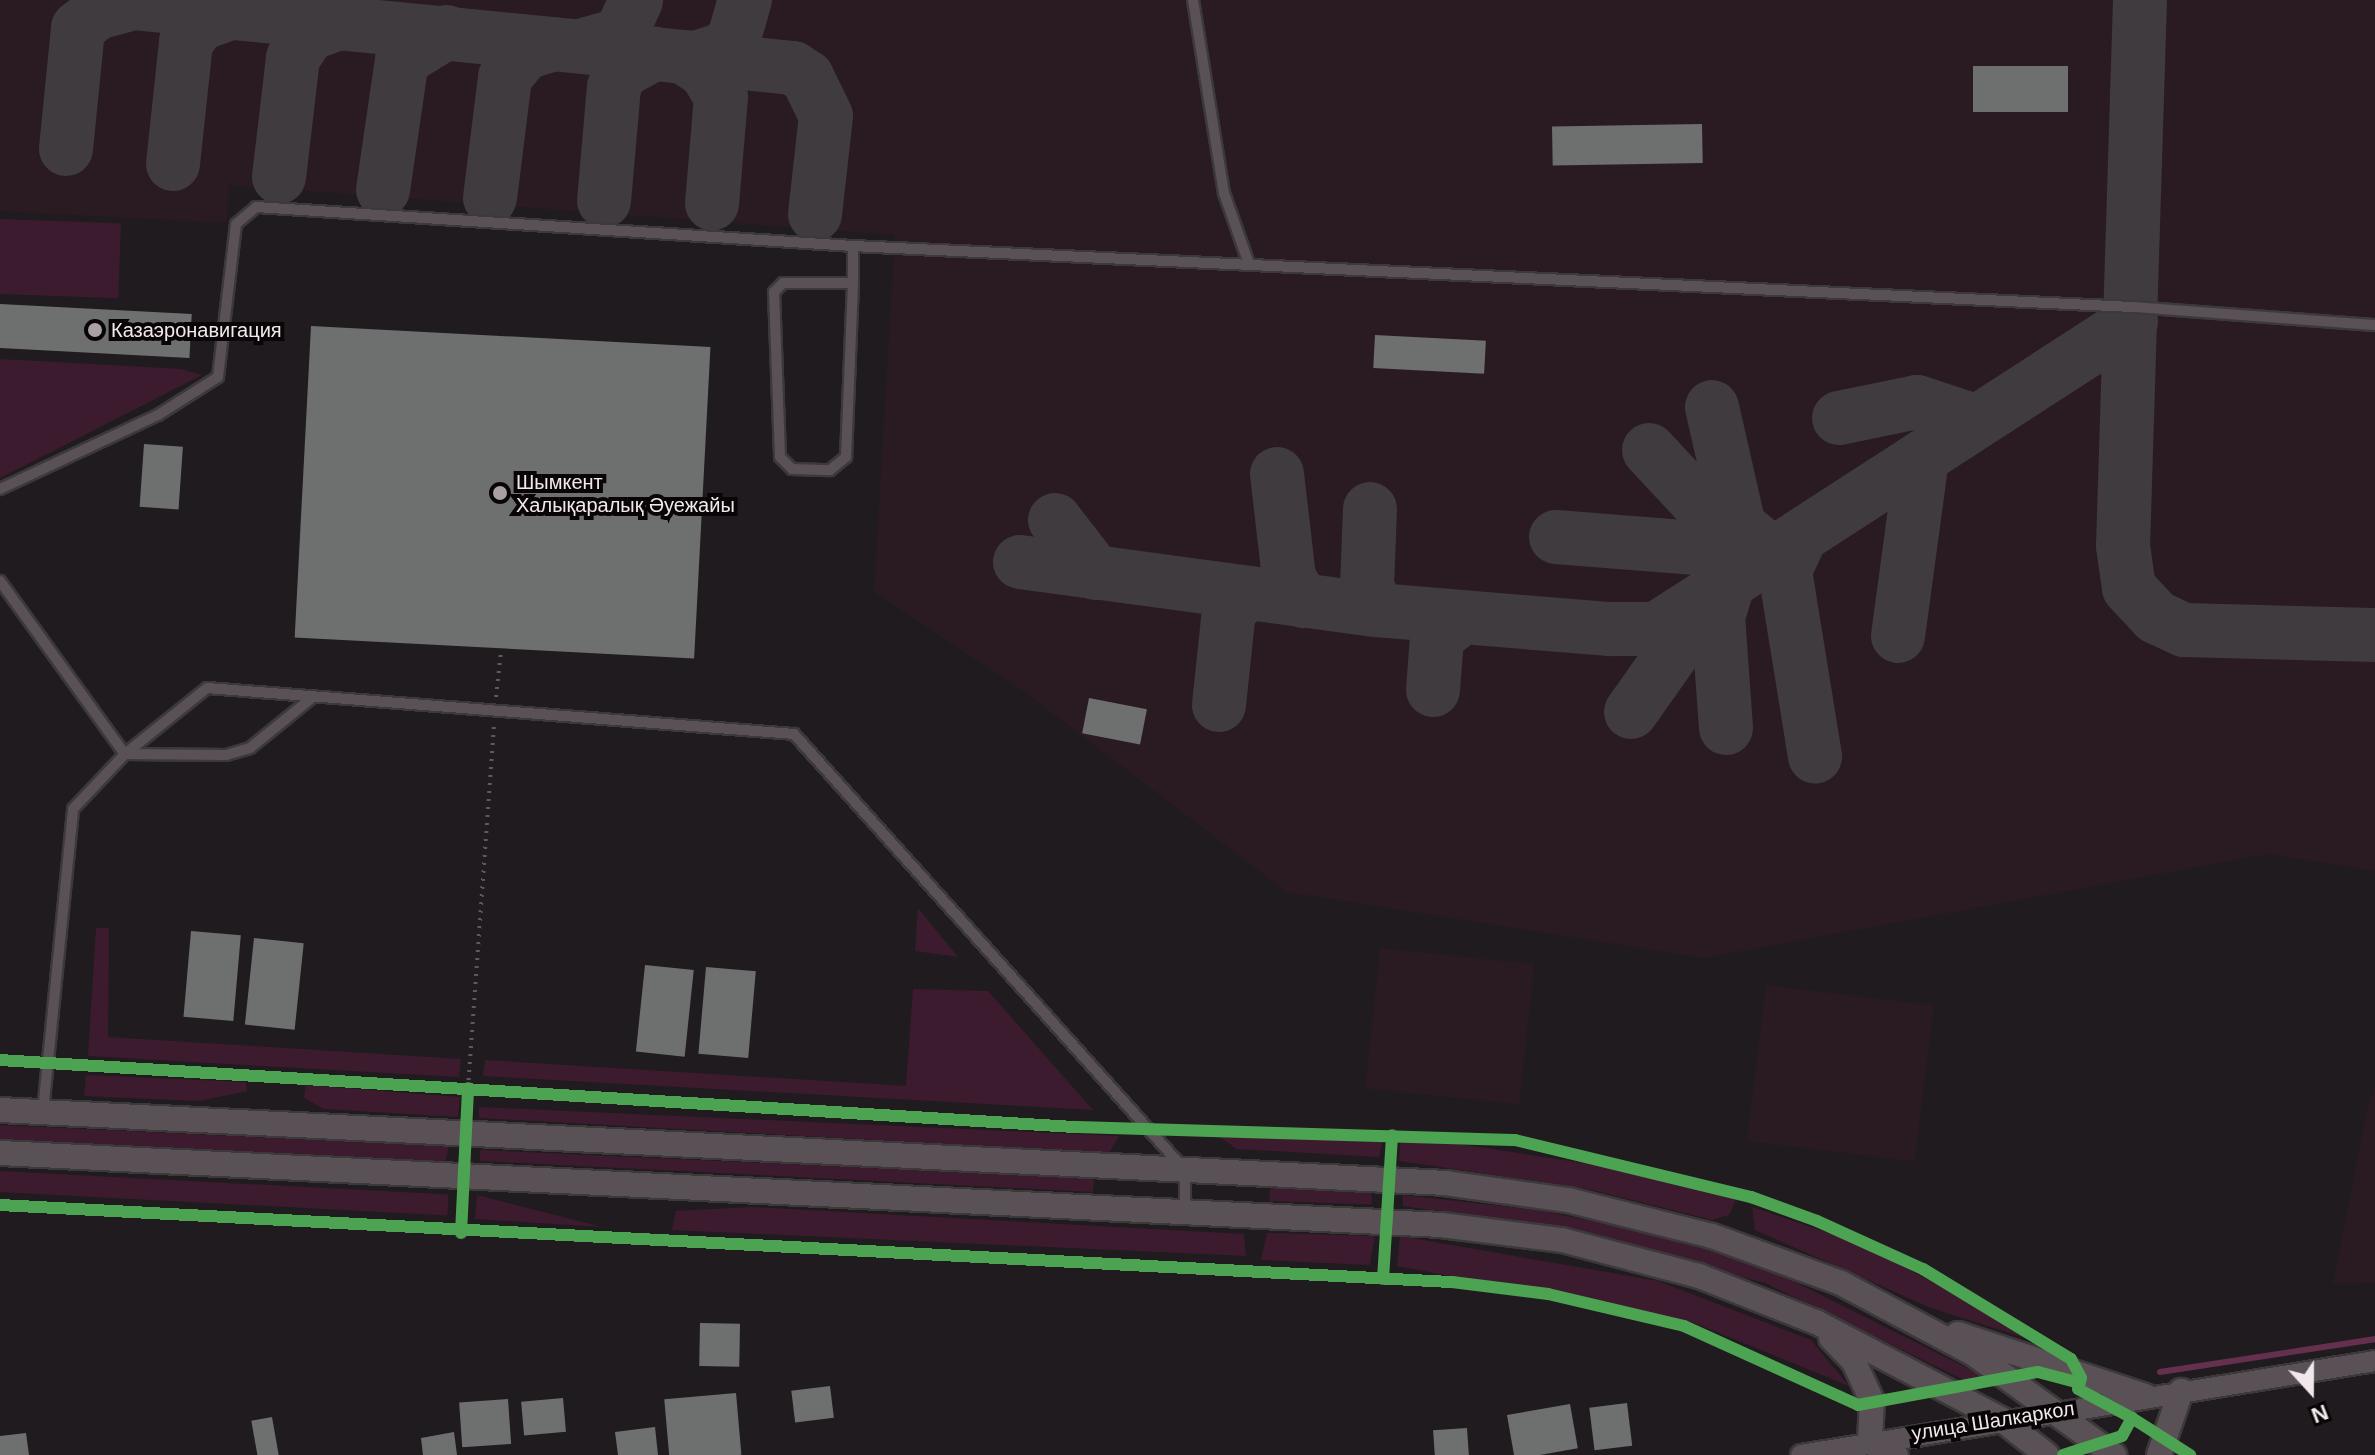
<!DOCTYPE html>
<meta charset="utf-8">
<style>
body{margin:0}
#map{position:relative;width:2375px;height:1455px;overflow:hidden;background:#201b1e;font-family:Helvetica,sans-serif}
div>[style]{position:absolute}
.built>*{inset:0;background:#2a1b23;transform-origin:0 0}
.green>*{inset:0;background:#3d1b2f;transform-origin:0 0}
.stream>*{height:6px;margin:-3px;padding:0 3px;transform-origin:3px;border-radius:3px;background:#65304e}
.taxiway>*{height:54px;margin:-27px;padding:0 27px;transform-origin:27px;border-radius:27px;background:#403b3e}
.building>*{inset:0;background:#6e7070;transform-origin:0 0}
.path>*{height:4px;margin-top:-2px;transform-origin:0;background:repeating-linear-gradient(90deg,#5f595c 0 2px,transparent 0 8px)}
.roads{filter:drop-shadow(2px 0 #3c393b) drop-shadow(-2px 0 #3c393b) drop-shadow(0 2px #3c393b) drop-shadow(0 -2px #3c393b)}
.service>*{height:10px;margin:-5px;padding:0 5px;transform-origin:5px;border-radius:5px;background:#595155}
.minor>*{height:20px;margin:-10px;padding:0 10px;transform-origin:10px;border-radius:10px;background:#595155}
.tertiary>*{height:24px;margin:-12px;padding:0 12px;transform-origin:12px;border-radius:12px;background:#595155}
.cycleway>*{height:12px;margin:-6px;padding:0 6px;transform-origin:6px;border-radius:6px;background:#4ca352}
.dots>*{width:22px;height:22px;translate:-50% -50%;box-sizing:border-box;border:4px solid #090507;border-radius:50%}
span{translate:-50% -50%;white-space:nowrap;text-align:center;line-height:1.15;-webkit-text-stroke:8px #090507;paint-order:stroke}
.poi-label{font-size:20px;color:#f1e8ec}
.left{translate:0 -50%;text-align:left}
.street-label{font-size:20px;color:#f1e8ec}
.north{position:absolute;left:2271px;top:1351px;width:80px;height:80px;-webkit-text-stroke:6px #090507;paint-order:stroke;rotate:159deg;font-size:22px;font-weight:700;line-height:32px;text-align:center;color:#f1e8ec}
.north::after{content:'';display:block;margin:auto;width:28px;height:36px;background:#f1e8ec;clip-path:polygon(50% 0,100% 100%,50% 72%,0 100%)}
</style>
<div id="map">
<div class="built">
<div style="clip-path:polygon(0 0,2375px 0,2375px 871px,2268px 854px,1704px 958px,1287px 892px,1022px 690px,874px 592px,895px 235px,229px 185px,227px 223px,0 211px)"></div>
<div style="left:1380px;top:948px;width:155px;height:141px;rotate:6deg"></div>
<div style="left:1766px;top:985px;width:169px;height:157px;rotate:7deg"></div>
<div style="clip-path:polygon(2375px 1087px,2375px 1283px,2333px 1284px,2367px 1109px)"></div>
</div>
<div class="green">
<div style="left:0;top:219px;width:121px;height:75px;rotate:2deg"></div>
<div style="clip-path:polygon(0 359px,181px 369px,202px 375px,0 478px)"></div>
<div style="clip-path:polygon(918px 908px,958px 957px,915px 951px)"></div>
<div style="clip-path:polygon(96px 928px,109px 928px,108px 1037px,461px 1059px,459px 1077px,88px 1056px)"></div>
<div style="clip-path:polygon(913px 989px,988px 991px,1093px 1110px,483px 1076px,485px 1060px,906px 1086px)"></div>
<div style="clip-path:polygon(86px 1075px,246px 1082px,247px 1091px,199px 1101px,84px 1096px)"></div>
<div style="clip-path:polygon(306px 1085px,460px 1097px,458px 1117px,324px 1109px,304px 1098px)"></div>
<div style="clip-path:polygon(479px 1107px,1119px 1136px,1109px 1153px,479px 1118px)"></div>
<div style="clip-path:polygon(0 1125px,449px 1146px,445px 1164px,0 1140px)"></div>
<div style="clip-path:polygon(1401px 1135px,1642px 1172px,1740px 1190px,1729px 1215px,1712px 1220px,1588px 1189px,1399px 1161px)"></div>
<div style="clip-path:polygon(1218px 1136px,1383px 1139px,1379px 1157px,1237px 1149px)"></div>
<div style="clip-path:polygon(480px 1150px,1094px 1178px,1093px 1192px,480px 1161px)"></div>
<div style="left:0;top:1171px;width:449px;height:21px;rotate:3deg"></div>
<div style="left:1270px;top:1187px;width:102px;height:14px;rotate:2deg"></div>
<div style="clip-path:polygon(477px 1195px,602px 1227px,475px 1219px)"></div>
<div style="clip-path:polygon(1403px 1195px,1537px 1210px,1663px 1235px,1771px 1270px,1983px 1376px,1968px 1382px,1765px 1283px,1534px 1224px,1403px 1206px)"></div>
<div style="clip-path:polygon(751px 1207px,1244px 1234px,1246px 1256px,672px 1230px,676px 1211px)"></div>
<div style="clip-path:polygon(1752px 1207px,1864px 1245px,2047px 1345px,1931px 1308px,1755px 1230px)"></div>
<div style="clip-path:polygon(1267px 1233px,1375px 1236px,1370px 1265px,1261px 1260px)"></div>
<div style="clip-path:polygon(1400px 1236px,1658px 1281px,1811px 1340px,1849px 1386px,1692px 1322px,1397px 1266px)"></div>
</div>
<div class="stream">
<div style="left:2160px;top:1372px;width:218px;rotate:-8.7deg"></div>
</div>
<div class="taxiway">
<div style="left:102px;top:0;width:555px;rotate:5.59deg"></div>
<div style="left:2140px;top:0;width:546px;rotate:91.78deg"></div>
<div style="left:2123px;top:546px;width:42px;rotate:81.9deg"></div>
<div style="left:2129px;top:588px;width:40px;rotate:47deg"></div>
<div style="left:2156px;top:617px;width:31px;rotate:25deg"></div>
<div style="left:2184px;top:630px;width:191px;rotate:1.5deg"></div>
<div style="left:580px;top:46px;width:41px;rotate:-15.4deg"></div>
<div style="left:620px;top:35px;width:38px;rotate:-65deg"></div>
<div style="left:684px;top:57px;width:27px;rotate:34deg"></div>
<div style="left:706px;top:72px;width:29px;rotate:59deg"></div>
<div style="left:721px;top:97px;width:107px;rotate:94.8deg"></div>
<div style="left:695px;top:58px;width:28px;rotate:-17deg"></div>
<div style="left:722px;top:50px;width:17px;rotate:-45deg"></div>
<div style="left:734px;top:38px;width:40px;rotate:-74deg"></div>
<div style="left:66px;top:149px;width:122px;rotate:-84.3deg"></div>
<div style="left:78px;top:28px;width:24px;rotate:-38deg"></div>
<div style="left:97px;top:13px;width:28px;rotate:-15deg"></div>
<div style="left:173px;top:164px;width:123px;rotate:-83.9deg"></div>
<div style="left:186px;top:42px;width:23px;rotate:-52deg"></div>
<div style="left:200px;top:24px;width:32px;rotate:-20deg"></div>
<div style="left:279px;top:177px;width:120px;rotate:-83.3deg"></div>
<div style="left:293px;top:58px;width:29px;rotate:-56deg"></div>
<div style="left:309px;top:34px;width:32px;rotate:-20deg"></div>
<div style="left:383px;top:190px;width:131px;rotate:-81.7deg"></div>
<div style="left:402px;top:60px;width:53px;rotate:-31.9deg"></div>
<div style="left:490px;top:198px;width:122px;rotate:-82.9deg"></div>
<div style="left:505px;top:77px;width:31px;rotate:-50deg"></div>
<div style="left:525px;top:53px;width:30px;rotate:-17deg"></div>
<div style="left:604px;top:201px;width:114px;rotate:-85deg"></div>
<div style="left:614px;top:87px;width:17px;rotate:-65deg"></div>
<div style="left:621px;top:72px;width:38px;rotate:-29deg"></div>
<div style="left:654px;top:54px;width:140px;rotate:5.8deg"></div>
<div style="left:793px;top:68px;width:17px;rotate:33deg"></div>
<div style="left:807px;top:77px;width:43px;rotate:64deg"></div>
<div style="left:826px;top:116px;width:99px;rotate:96.4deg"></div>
<div style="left:1839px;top:418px;width:80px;rotate:-11.6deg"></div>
<div style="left:1917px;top:402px;width:61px;rotate:18.1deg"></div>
<div style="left:1649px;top:450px;width:135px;rotate:47.1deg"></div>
<div style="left:1277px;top:474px;width:105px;rotate:83.4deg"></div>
<div style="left:1289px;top:578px;width:27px;rotate:59deg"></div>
<div style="left:1370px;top:509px;width:77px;rotate:92.2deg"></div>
<div style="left:1367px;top:586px;width:26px;rotate:67deg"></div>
<div style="left:1055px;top:520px;width:67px;rotate:52.3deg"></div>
<div style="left:1801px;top:536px;width:38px;rotate:115deg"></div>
<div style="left:1785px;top:571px;width:188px;rotate:80.8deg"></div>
<div style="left:1556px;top:537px;width:218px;rotate:4.5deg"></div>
<div style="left:1773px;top:554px;width:44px;rotate:-140.5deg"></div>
<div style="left:1739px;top:526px;width:122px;rotate:-102.8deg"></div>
<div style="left:1020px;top:562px;width:360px;rotate:7.7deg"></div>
<div style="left:1377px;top:610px;width:234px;rotate:4.7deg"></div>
<div style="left:1610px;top:629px;width:46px"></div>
<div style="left:1656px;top:629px;width:72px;rotate:-32.6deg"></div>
<div style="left:1898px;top:636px;width:180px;rotate:-82.3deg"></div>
<div style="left:1433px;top:690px;width:53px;rotate:-85.7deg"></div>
<div style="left:1437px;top:637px;width:29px;rotate:-38deg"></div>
<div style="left:1219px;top:705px;width:96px;rotate:-84deg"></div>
<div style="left:1229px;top:610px;width:23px;rotate:-41deg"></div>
<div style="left:1631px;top:712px;width:149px;rotate:-54.8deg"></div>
<div style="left:1717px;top:590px;width:493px;rotate:-32.9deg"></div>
<div style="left:1726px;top:728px;width:111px;rotate:-94.1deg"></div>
<div style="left:1718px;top:617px;width:37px;rotate:-73deg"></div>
</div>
<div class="building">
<div style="left:1973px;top:66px;width:95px;height:46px"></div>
<div style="left:1702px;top:124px;width:39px;height:150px;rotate:89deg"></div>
<div style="left:0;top:304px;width:192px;height:44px;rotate:3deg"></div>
<div style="left:311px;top:326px;width:400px;height:312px;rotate:3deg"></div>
<div style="left:1375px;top:335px;width:111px;height:33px;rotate:3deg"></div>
<div style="left:144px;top:444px;width:39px;height:63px;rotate:4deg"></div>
<div style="left:1089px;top:698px;width:59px;height:36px;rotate:11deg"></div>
<div style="left:191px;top:931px;width:50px;height:86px;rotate:5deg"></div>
<div style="left:254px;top:938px;width:50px;height:87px;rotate:6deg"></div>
<div style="left:645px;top:965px;width:49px;height:87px;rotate:6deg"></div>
<div style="left:706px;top:967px;width:50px;height:87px;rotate:5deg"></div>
<div style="left:700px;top:1323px;width:40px;height:43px;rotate:1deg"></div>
<div style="left:830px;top:1386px;width:32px;height:39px;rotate:83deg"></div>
<div style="left:736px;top:1393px;width:62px;height:72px;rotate:85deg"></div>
<div style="left:563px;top:1398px;width:34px;height:42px;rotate:85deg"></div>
<div style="left:508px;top:1399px;width:45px;height:49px;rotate:86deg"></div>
<div style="left:1627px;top:1403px;width:43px;height:38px;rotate:83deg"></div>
<div style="left:1570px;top:1404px;width:45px;height:64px;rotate:80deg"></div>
<div style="left:272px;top:1417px;width:39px;height:21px;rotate:80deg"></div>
<div style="clip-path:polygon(655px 1427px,658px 1455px,618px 1455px,615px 1432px)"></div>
<div style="left:1467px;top:1428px;width:27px;height:34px;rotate:86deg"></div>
<div style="clip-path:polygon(454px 1432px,457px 1455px,423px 1455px,421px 1438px)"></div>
<div style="clip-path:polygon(26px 1433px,29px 1455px,0 1455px,0 1436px)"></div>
</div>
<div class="path">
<div style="left:496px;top:697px;width:45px;rotate:-83.7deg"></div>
<div style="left:468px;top:1088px;width:363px;rotate:-85.9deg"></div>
</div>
<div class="roads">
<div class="service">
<div style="left:1193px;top:0;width:195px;rotate:80.9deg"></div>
<div style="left:1224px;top:193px;width:75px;rotate:70.6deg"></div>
<div style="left:853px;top:283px;width:70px;rotate:180deg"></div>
<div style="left:783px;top:283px;width:13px;rotate:135deg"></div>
<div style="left:774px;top:292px;width:165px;rotate:87.9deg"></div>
<div style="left:780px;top:457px;width:17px;rotate:45deg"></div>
<div style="left:792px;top:469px;width:38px;rotate:2deg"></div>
<div style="left:830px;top:470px;width:21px;rotate:-39deg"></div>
<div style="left:846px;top:457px;width:174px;rotate:-87.7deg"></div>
<div style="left:853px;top:283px;width:37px;rotate:-90deg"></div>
<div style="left:0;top:489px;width:174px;rotate:-25.1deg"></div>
<div style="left:158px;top:415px;width:71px;rotate:-32.3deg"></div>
<div style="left:218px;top:377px;width:154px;rotate:-83.3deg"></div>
<div style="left:236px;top:224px;width:26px;rotate:-40deg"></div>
<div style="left:256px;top:207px;width:598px;rotate:3.74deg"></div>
<div style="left:853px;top:246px;width:1282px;rotate:2.73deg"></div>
<div style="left:2134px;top:307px;width:242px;rotate:4.3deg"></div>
<div style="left:0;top:581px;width:213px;rotate:54.2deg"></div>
<div style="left:125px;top:754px;width:101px;rotate:0.6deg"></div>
<div style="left:226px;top:755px;width:25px;rotate:-16deg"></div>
<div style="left:250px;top:748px;width:82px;rotate:-39.1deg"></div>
<div style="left:43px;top:1111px;width:303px;rotate:-84.3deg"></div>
<div style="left:73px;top:809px;width:76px;rotate:-46.6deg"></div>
<div style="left:125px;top:754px;width:105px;rotate:-38.8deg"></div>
<div style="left:207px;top:688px;width:589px;rotate:4.48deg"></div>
<div style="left:794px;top:734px;width:586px;rotate:48.11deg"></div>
<div style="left:1185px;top:1170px;width:40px;rotate:90deg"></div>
</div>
<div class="minor">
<div style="left:1801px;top:1455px;width:582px;rotate:-9.3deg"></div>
</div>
<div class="tertiary">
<div style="left:0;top:1110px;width:1447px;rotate:2.89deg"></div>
<div style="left:1445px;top:1183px;width:124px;rotate:7.9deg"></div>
<div style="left:1568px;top:1200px;width:148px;rotate:14deg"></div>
<div style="left:1712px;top:1236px;width:137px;rotate:20deg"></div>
<div style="left:1841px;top:1283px;width:151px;rotate:28.1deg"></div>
<div style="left:1974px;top:1354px;width:173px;rotate:35.8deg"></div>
<div style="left:0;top:1153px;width:1443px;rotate:2.86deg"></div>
<div style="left:1441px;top:1225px;width:122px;rotate:7.1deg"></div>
<div style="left:1562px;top:1240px;width:142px;rotate:14.7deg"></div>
<div style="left:1699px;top:1276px;width:126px;rotate:21.5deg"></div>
<div style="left:1816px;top:1322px;width:209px;rotate:27.7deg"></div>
<div style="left:2001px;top:1419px;width:58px;rotate:38deg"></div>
<div style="left:1958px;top:1334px;width:197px;rotate:18.3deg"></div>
<div style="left:1831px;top:1338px;width:33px;rotate:46deg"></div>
<div style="left:1854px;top:1362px;width:43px;rotate:65.2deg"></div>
<div style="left:1872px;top:1401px;width:41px;rotate:92.8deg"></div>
<div style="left:1870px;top:1442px;width:29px;rotate:27deg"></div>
<div style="left:2159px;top:1455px;width:68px;rotate:-71deg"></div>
</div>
</div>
<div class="cycleway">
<div style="left:0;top:1060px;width:1077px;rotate:3.57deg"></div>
<div style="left:1075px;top:1127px;width:440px;rotate:1.7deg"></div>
<div style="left:1515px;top:1140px;width:243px;rotate:13.6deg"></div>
<div style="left:1751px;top:1197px;width:70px;rotate:20deg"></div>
<div style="left:1817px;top:1221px;width:116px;rotate:24.4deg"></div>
<div style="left:1923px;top:1269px;width:173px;rotate:31.3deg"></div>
<div style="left:2071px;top:1359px;width:21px;rotate:62deg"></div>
<div style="left:2081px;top:1378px;width:11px;rotate:105deg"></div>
<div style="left:2078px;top:1389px;width:61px;rotate:28.2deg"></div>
<div style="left:0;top:1205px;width:1454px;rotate:3.04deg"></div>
<div style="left:1452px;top:1282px;width:97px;rotate:7.1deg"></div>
<div style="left:1548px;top:1294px;width:140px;rotate:13.2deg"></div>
<div style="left:1684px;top:1326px;width:191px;rotate:24.4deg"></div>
<div style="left:1858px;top:1405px;width:183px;rotate:-10.4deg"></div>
<div style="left:2038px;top:1372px;width:43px;rotate:14.7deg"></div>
<div style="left:461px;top:1233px;width:145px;rotate:-87.2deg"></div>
<div style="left:1383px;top:1279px;width:144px;rotate:-86.4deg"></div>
<div style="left:2063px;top:1455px;width:62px;rotate:-17.9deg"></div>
<div style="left:2122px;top:1436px;width:21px;rotate:-61deg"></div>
<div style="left:2132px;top:1418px;width:69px;rotate:32.5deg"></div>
</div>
<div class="dots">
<div style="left:95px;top:330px;background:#a8a0a4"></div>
<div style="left:500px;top:493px;background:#a8a0a4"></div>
</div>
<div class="poi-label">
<span class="left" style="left:111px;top:330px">Казаэронавигация</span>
<span class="left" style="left:516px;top:494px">Шымкент<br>Халықаралық Әуежайы</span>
</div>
<div class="street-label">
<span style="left:1993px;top:1421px;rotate:-9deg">улица Шалкаркол</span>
</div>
<div class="north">N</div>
</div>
